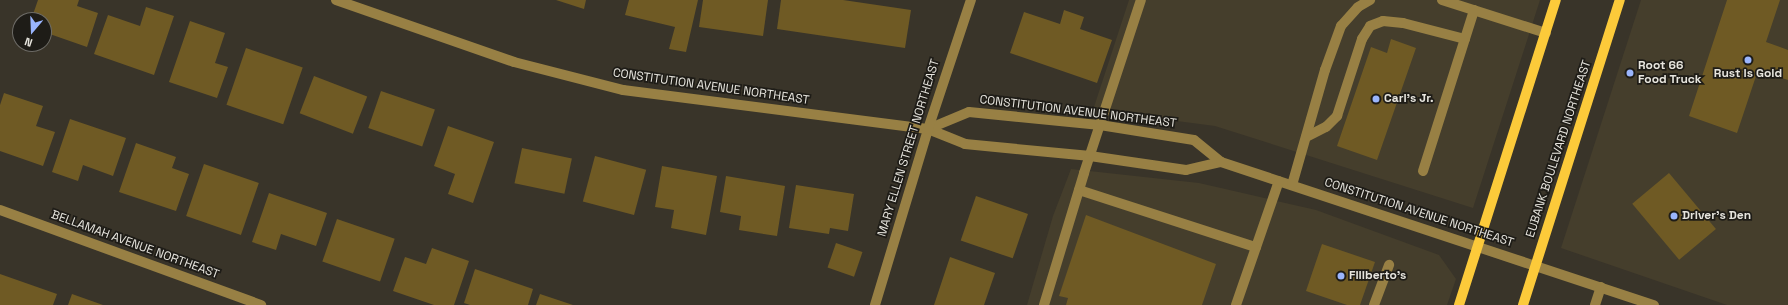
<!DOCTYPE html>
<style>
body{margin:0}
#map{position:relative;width:1788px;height:305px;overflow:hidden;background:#393429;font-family:"Space Grotesk",sans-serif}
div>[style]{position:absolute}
.built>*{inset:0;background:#453e2c}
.building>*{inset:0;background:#6f5a24;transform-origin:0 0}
.minor>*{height:10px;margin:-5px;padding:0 5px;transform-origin:5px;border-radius:5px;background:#988044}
.major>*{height:10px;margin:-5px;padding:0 5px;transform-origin:5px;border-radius:5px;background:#fcca3a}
.dots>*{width:11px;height:11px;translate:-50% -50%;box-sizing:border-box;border:2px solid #1e1c17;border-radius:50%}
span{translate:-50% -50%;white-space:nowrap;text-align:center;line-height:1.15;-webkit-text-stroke:3.5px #1e1c17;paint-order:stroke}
.poi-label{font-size:12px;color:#e7e5de;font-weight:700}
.left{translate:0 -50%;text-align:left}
.street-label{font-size:12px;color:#e7e5de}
.north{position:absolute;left:12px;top:12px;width:40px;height:40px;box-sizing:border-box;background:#1e1c17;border:1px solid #6e6c67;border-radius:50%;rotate:199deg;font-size:11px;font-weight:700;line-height:16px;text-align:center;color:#e7e5de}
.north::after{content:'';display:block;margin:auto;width:14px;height:18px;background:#9ab5fd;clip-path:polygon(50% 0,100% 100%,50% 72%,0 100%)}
</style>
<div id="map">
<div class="built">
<div style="clip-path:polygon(1129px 0,1540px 0,1473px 208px,1215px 126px,1093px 110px)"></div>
<div style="clip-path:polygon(1641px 0,1788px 0,1788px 305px,1727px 305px,1561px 248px)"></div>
<div style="clip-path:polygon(1071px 169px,1199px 183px,1316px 210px,1439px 255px,1456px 279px,1447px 305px,1027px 305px,1053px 216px)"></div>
</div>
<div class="building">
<div style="clip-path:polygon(38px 0,79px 0,77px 6px,98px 13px,87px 47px,44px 32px,44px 20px,31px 20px)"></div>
<div style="clip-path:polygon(556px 0,586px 0,584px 9px)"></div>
<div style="clip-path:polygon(629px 0,698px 0,686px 52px,669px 49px,675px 27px,625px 15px)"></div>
<div style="clip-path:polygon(703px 0,768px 0,763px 36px,699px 27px)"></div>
<div style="clip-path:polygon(781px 0,843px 0,911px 10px,905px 48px,777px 29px)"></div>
<div style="clip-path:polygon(1727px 0,1780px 0,1766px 42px,1788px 50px,1788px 80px,1758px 70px,1737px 133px,1689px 116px)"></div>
<div style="clip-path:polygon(146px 7px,174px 16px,154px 75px,94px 54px,108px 15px,140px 26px)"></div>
<div style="clip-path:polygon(1064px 10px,1084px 17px,1080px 29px,1112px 40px,1097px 83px,1010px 53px,1024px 12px,1060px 24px)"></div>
<div style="clip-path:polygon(190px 21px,225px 33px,215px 63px,228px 67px,217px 98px,169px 82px)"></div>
<div style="clip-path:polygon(1391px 39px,1416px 48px,1377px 160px,1337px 146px,1371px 47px,1387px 53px)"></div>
<div style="left:246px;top:48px;width:60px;height:60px;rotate:19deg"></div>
<div style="left:314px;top:76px;width:57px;height:40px;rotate:21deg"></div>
<div style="left:381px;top:91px;width:57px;height:39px;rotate:19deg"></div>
<div style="clip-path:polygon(4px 93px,43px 106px,36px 126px,55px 132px,43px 166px,0 151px,0 105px)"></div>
<div style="clip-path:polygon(70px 119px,126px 138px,113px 176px,83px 165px,78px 181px,52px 172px)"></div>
<div style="clip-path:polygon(448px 126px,494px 142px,473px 203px,448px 194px,455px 174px,434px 166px)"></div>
<div style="clip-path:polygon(136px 143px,176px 157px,172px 168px,189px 174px,176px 211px,119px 192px)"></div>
<div style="left:522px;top:148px;width:51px;height:36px;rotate:12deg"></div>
<div style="left:595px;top:156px;width:53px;height:47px;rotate:15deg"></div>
<div style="left:204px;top:164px;width:58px;height:55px;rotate:19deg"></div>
<div style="clip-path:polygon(662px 166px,717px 176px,706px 235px,671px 228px,674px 210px,655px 207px)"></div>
<div style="left:1669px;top:173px;width:73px;height:48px;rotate:50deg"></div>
<div style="clip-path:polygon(726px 176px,785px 186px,777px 236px,739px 230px,741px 216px,720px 212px)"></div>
<div style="clip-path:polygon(796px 185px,854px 194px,848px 231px,830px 228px,829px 234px,789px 228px)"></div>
<div style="clip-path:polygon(269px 193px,327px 213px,316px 246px,281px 234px,276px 250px,252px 242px)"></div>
<div style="left:976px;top:196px;width:55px;height:47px;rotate:19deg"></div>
<div style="clip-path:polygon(1086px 215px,1216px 264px,1202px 305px,1066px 305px,1068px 298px,1059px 296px)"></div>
<div style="left:337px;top:219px;width:61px;height:45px;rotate:19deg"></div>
<div style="left:836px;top:243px;width:28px;height:26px;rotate:19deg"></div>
<div style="clip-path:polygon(1322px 244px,1375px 262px,1360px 305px,1347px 305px,1306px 291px)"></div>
<div style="clip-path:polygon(432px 248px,469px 261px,454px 305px,434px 305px,393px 291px,405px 257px,426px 264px)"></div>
<div style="clip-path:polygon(950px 257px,995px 273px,984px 305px,934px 305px)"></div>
<div style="clip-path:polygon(475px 269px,533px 289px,528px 305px,470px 305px,464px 303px)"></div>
<div style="clip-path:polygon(0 274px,57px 294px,53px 305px,0 305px)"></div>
<div style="clip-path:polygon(72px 294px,103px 305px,68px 305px)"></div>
<div style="clip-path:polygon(540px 294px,573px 305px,536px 305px)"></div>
</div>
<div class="minor">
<div style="left:336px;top:0;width:188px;rotate:19.2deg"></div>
<div style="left:514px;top:62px;width:113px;rotate:14.4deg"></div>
<div style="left:623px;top:90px;width:307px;rotate:7.3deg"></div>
<div style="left:928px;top:129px;width:40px;rotate:22deg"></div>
<div style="left:965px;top:144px;width:126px;rotate:5.5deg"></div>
<div style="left:1090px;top:156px;width:97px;rotate:8.3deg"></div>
<div style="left:1186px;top:170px;width:36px;rotate:-13deg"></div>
<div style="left:1442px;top:0;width:109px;rotate:17.6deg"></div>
<div style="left:928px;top:129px;width:44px;rotate:-22.5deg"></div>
<div style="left:969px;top:112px;width:132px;rotate:5.7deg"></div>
<div style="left:1100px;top:125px;width:95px;rotate:9.1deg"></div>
<div style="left:1194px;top:140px;width:35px;rotate:39deg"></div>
<div style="left:1221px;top:162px;width:456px;rotate:18.3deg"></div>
<div style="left:1306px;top:137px;width:22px;rotate:-27deg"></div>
<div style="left:1326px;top:127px;width:16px;rotate:-45deg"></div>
<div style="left:1337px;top:116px;width:81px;rotate:-72deg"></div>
<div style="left:1362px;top:39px;width:15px;rotate:-58deg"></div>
<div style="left:1370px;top:26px;width:14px;rotate:-21deg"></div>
<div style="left:1383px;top:21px;width:20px;rotate:6deg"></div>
<div style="left:1403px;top:23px;width:64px;rotate:14.5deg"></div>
<div style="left:1423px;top:171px;width:169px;rotate:-72.4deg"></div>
<div style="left:1292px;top:185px;width:120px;rotate:-74deg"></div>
<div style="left:1325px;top:70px;width:47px;rotate:-70deg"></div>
<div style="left:1341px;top:26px;width:25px;rotate:-48deg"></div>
<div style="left:1358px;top:7px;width:14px;rotate:-30deg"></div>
<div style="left:1079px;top:190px;width:186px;rotate:17.9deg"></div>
<div style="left:0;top:210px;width:278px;rotate:20deg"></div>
<div style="left:875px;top:305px;width:184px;rotate:-73.2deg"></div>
<div style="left:928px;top:129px;width:136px;rotate:-71.6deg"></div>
<div style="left:1044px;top:305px;width:138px;rotate:-73.1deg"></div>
<div style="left:1084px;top:173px;width:182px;rotate:-71.8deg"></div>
<div style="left:1236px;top:305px;width:131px;rotate:-70.9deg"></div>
<div style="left:1374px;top:305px;width:43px;rotate:-69.4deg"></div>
<div style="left:1595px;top:305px;width:19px;rotate:-72deg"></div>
</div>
<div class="major">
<div style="left:1459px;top:305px;width:320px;rotate:-72.4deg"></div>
<div style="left:1523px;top:305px;width:320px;rotate:-72.4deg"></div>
</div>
<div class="dots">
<div style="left:1748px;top:60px;background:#9ab5fd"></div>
<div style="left:1630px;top:73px;background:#9ab5fd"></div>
<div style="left:1376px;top:99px;background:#9ab5fd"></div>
<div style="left:1674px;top:216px;background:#9ab5fd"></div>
<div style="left:1341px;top:276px;background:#9ab5fd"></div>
</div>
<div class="poi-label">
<span class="left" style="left:1638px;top:73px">Root 66<br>Food Truck</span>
<span style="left:1748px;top:74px">Rust is Gold</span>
<span class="left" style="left:1384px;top:99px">Carl's Jr.</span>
<span class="left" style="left:1682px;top:216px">Driver's Den</span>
<span class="left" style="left:1349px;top:276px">Filiberto's</span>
</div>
<div class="street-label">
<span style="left:711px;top:87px;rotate:8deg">CONSTITUTION AVENUE NORTHEAST</span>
<span style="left:1078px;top:112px;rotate:7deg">CONSTITUTION AVENUE NORTHEAST</span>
<span style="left:909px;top:148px;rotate:-73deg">MARY ELLEN STREET NORTHEAST</span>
<span style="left:1559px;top:149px;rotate:-72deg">EUBANK BOULEVARD NORTHEAST</span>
<span style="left:1419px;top:213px;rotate:18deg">CONSTITUTION AVENUE NORTHEAST</span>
<span style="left:135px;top:245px;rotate:20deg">BELLAMAH AVENUE NORTHEAST</span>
</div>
<div class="north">N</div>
</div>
